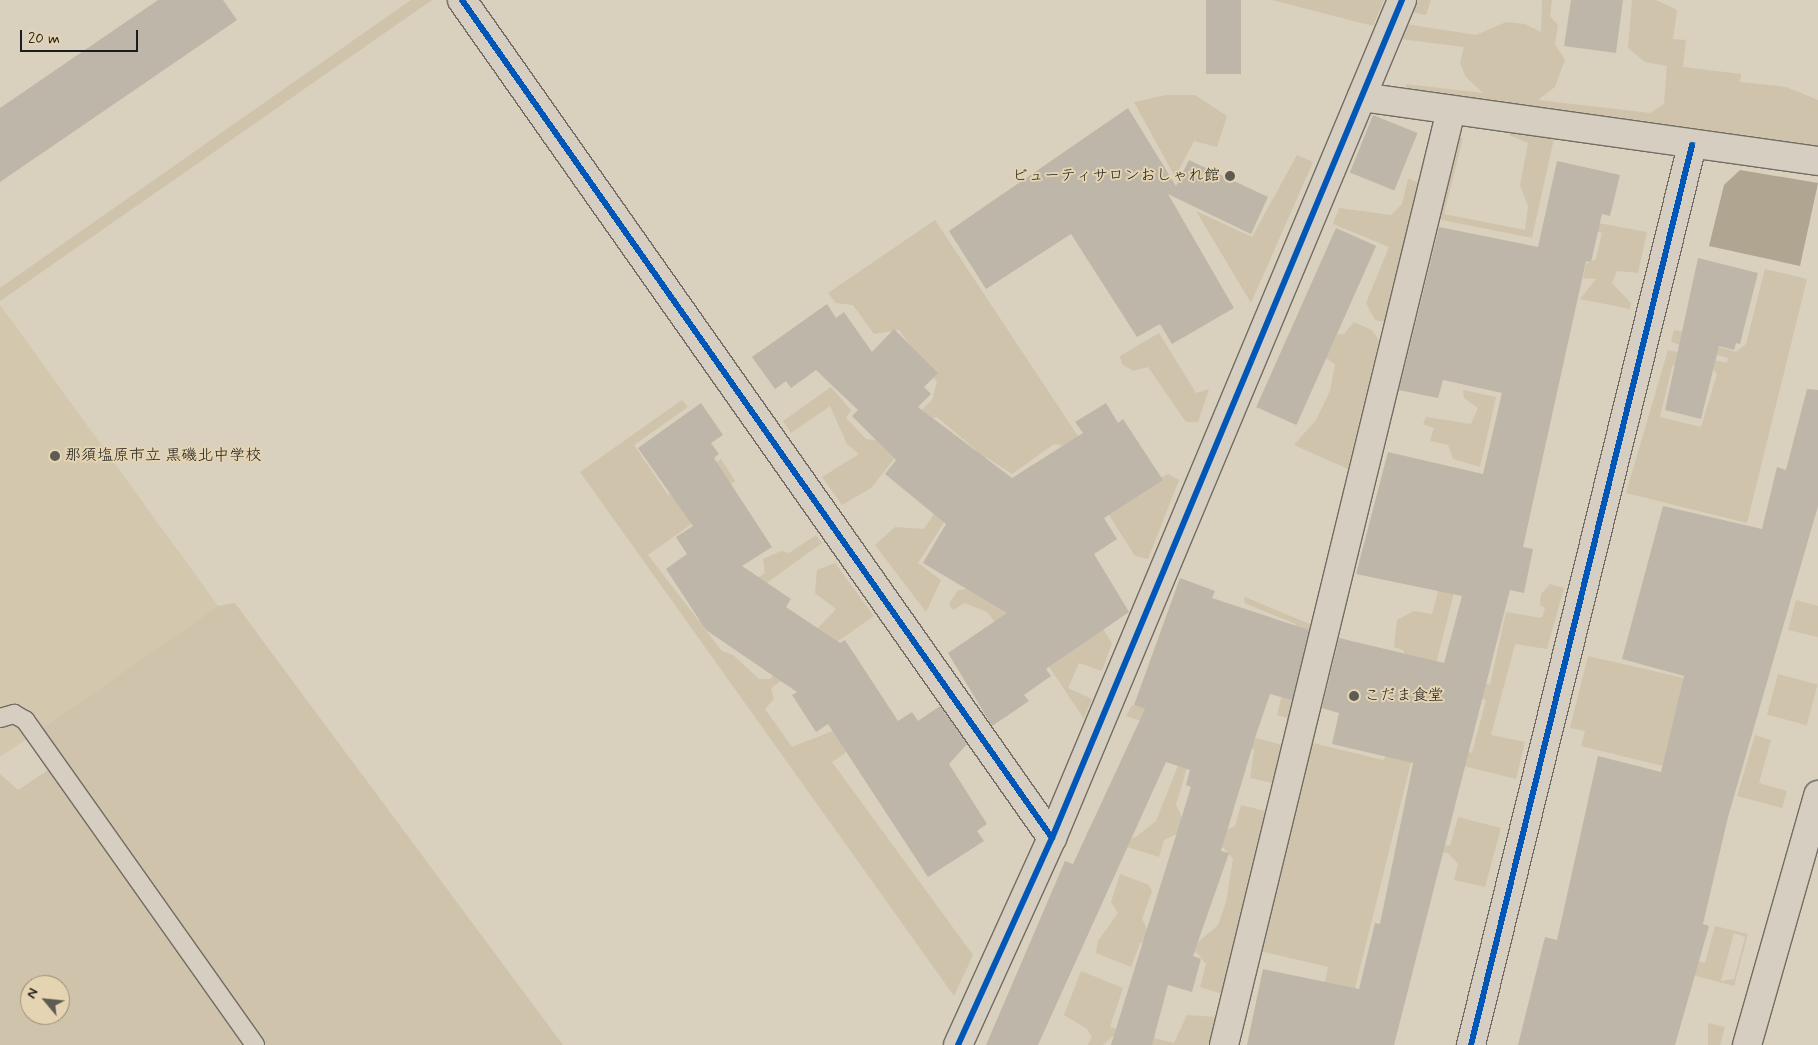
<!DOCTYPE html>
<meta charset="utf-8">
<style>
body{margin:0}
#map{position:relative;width:1818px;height:1045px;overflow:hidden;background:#d9d0bd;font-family:Mynerve,"Klee One",sans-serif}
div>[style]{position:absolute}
.built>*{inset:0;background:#d3c7ad}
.green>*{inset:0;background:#d0c3ab;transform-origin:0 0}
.water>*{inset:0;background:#b0a590}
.building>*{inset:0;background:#beb7a9;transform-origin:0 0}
.roads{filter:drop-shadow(1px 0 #716d64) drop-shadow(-1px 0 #716d64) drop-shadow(0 1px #716d64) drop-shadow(0 -1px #716d64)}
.lane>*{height:18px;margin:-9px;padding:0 9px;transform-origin:9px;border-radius:9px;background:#d5cec1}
.street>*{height:28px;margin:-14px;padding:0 14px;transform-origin:14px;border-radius:14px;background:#d5cec1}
.cycleway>*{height:6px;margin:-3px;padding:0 3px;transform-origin:3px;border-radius:3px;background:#0057b8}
.dots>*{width:14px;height:14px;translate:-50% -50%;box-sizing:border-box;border:2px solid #e5d4b1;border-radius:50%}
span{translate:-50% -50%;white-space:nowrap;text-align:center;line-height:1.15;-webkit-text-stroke:4px #e5d4b1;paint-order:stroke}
.poi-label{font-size:16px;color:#1c1c1c}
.right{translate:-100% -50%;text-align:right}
.left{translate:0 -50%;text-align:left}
.north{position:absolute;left:20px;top:975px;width:50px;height:50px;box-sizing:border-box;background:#e5d4b1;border:1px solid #958a75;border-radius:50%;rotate:298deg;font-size:14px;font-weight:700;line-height:20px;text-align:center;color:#1c1c1c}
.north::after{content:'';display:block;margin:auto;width:18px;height:22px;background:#5e5b54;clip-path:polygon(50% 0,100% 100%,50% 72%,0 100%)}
.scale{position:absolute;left:20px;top:30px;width:118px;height:22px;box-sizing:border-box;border:2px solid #1c1c1c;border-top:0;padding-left:6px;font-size:15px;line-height:18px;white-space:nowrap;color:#1c1c1c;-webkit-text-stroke:4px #e5d4b1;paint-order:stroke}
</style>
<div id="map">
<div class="built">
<div style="clip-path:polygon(0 305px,218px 606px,0 757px)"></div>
</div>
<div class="green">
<div style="clip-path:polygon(411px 0,432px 0,0 301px,0 288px)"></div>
<div style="clip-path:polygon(1272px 0,1384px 0,1373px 26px)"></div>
<div style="clip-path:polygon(1415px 0,1431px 0,1426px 15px,1410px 12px)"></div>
<div style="clip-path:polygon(1542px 0,1552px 0,1550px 16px,1558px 25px,1555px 44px,1565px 60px,1555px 87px,1538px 100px,1650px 113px,1664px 104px,1667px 66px,1645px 62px,1628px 48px,1632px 0,1656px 0,1677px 10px,1673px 39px,1686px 40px,1683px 67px,1741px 74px,1740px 82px,1786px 87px,1818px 100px,1818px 148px,1405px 92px,1406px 84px,1483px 93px,1466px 77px,1460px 63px,1464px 47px,1400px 39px,1406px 24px,1476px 35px,1506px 22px,1525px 24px,1541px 32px)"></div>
<div style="clip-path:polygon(1166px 95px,1195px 95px,1227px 116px,1217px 147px,1194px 141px,1175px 177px,1134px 102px)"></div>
<div style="clip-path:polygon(1509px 126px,1555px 134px,1532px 238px,1437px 219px,1457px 138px,1463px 138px,1444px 214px,1525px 230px,1528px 206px,1520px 185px,1528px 143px,1509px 135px)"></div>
<div style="clip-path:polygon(1297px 155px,1313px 162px,1251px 303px,1196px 211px,1252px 237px)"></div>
<div style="clip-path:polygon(1408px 179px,1418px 182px,1385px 322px,1375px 320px,1366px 303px,1389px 247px,1333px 224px,1339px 208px,1391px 215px,1402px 204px)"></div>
<div style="clip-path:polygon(1571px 218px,1647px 232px,1638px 273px,1617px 271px,1612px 283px,1631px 303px,1630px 309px,1580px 299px,1596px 279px,1583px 278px,1586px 264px,1596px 259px,1602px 233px,1570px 223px)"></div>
<div style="clip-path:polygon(935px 220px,1115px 492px,1137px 490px,1168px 474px,1179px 480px,1148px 559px,1135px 556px,1065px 446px,1054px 444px,1012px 474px,986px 457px,918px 563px,941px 580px,926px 612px,875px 545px,895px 527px,924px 529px,976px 450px,937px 417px,925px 420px,871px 488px,842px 505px,822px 477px,859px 454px,847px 444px,830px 406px,791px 433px,783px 421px,831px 387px,851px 410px,846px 418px,866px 439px,878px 440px,897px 435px,932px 400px,937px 382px,899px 330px,874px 334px,853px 305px,836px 303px,828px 293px)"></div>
<div style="clip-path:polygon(evenodd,1765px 269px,1807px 279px,1747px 523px,1626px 493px,1668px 350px,1727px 363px,1728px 358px,1671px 342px,1674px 330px,1699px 335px,1705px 343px,1736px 352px,1746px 344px,1765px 269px,1681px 359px,1710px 366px,1717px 374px,1701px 427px,1660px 417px,1672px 367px,1681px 359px)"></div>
<div style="clip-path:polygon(1354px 322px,1372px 330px,1379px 340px,1348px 469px,1294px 445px,1316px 420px,1330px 391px,1335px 364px,1312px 350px,1318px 335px,1344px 334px)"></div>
<div style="clip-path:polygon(1159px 333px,1196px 393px,1209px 389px,1198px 422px,1186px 422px,1148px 367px,1133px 371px,1122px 364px,1120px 356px)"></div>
<div style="clip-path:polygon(1463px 390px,1496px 397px,1480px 467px,1453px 459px,1448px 445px,1430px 441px,1434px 428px,1423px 424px,1426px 417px,1471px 424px,1478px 408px,1464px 398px)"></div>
<div style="clip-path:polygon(682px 400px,688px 407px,634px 445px,668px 495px,721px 459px,735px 481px,725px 488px,731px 496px,648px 555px,699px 621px,765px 573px,763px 559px,781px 551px,789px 553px,816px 535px,822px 543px,704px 628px,722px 651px,733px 655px,759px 679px,770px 679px,836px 609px,815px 593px,817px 570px,835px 563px,874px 616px,771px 688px,774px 699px,765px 709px,792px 747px,840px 728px,896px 718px,832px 762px,973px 955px,954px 996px,580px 472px)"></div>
<div style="clip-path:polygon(1021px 512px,1019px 626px,1005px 635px,987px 612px,965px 603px,953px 610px,949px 604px,958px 590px,976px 588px)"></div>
<div style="clip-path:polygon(1470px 530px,1408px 774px,1341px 1045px,1323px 991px,1328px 967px,1260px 951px,1310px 750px,1313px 743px,1383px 760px,1389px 754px,1407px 660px,1403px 650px,1394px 647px,1397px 620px,1414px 611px,1432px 614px,1448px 555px)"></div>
<div style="clip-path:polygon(1058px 559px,1112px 643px,1102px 671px,1079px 663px,1068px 688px,1092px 699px,1084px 719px,1024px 629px)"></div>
<div style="clip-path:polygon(1550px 584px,1564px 588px,1547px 649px,1515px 644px,1491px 735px,1525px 742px,1516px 779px,1420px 755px,1423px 741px,1472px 753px,1486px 700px,1437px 687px,1442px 672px,1490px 685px,1506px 612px,1542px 618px,1545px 608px,1540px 605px,1541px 594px)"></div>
<div style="clip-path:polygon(1245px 597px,1312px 625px,1290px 719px,1277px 715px,1282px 695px,1278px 683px,1296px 624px,1244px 603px)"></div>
<div style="clip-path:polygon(1796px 600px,1818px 606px,1818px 637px,1788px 630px)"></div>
<div style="clip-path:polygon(evenodd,235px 603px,265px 644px,563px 1045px,0 1045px,0 774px,18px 790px,62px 761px,41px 729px,218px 606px,235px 603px,30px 985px,60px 985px,60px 1015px,30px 1015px,30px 985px)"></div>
<div style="clip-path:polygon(evenodd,1588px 656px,1701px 682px,1679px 770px,1581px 746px,1585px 731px,1570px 728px,1588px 656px,1679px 698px,1695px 701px,1675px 715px,1675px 714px,1679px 698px)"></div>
<div style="left:1778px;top:674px;width:41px;height:42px;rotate:15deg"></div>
<div style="clip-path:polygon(1132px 705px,1282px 745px,1272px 783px,1250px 778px,1254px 751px,1250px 745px,1196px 737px,1176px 805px,1183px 819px,1224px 831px,1235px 826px,1241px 805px,1265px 811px,1223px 994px,1200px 987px,1206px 964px,1197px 953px,1152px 940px,1140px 943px,1131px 967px,1096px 953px,1098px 941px,1118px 913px,1111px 902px,1120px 874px,1149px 885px,1152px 891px,1142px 919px,1147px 929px,1197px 943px,1218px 925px,1226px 902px,1233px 859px,1222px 846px,1177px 834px,1164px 840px,1159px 857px,1086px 834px,1091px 826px,1130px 840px,1137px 836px,1156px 821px,1179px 763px,1170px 730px,1126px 716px)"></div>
<div style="clip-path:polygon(1755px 735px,1771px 740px,1759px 783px,1787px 791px,1782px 808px,1737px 796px)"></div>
<div style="clip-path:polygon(1458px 817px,1501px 828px,1485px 887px,1454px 880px,1458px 864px,1448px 853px,1421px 850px,1425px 841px,1450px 846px)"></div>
<div style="clip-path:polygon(evenodd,1715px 926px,1748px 934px,1734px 986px,1640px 961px,1643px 947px,1705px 963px,1715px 926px,1734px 933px,1745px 937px,1734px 979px,1721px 981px,1734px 933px)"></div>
<div style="clip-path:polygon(1081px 971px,1123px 988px,1110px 1027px,1174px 1043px,1187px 1015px,1216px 1017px,1209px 1045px,1145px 1045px,1113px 1036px,1103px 1045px,1088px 1045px,1092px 1037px,1087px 1029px,1064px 1015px)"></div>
<div style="clip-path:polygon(1708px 1023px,1725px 1027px,1720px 1045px,1708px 1045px)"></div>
</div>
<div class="water">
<div style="clip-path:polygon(1740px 170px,1818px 183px,1800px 266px,1709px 246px,1724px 185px)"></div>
</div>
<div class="building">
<div style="clip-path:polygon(158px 0,223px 0,237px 20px,0 182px,0 108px)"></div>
<div style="left:1206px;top:0;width:35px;height:74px"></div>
<div style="clip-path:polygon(1571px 0,1623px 0,1616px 53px,1564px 46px)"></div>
<div style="clip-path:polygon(1128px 108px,1176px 186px,1189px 160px,1268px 197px,1251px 234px,1168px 194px,1234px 308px,1172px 344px,1160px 324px,1137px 337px,1071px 234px,986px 289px,949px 231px)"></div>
<div style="left:1373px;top:115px;width:48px;height:62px;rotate:22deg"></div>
<div style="clip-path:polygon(1557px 161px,1620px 175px,1610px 216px,1602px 214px,1591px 262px,1586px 261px,1523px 547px,1533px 549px,1524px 593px,1510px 590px,1394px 1045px,1247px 1045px,1263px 969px,1359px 989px,1375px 923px,1380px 924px,1413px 763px,1332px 744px,1339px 713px,1322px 708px,1339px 638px,1444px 663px,1462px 596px,1356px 574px,1388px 452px,1483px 474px,1502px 393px,1443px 380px,1438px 398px,1399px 390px,1439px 227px,1538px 247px)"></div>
<div style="left:1336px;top:228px;width:44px;height:196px;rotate:24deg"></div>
<div style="clip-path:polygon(1698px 258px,1758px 273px,1740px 344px,1736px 343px,1734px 350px,1719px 346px,1701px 419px,1665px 410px)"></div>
<div style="clip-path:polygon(827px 304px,836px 318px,844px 312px,872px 352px,894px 329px,938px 373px,924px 387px,931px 394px,918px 407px,1012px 478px,1083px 433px,1075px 422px,1106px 403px,1118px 423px,1123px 419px,1163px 480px,1104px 518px,1117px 539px,1094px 554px,1129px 612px,1046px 669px,1051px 676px,1024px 695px,1029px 701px,992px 726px,948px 653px,1007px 613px,923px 563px,946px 524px,885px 474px,896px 460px,852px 416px,858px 410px,816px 370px,791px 388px,786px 381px,775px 389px,752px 357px)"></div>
<div style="clip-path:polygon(1807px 389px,1818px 390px,1818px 506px,1728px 817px,1703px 924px,1709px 926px,1675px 1045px,1518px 1045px,1545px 937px,1557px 940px,1598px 756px,1661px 772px,1684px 676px,1622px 659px,1663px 506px,1762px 529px,1777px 467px,1786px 470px)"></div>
<div style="clip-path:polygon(701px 403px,723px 435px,711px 443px,719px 454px,714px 458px,772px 547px,742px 566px,791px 599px,786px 607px,840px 643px,845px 640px,898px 721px,912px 712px,918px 721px,940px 706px,967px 744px,949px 764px,987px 824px,977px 831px,984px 841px,928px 877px,828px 724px,816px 732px,792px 695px,797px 692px,706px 630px,666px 569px,687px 554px,676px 537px,693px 526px,638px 448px)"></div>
<div style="clip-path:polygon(1180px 578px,1215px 591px,1212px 598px,1309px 630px,1292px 700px,1270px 694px,1256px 735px,1221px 851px,1229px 853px,1193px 956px,1201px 959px,1192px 992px,1168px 985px,1152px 1045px,1111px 1045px,1191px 787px,1186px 785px,1190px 770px,1166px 762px,1038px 1045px,986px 1045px,1065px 861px,1073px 864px,1145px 709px,1134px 705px)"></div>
</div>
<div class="roads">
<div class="lane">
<div style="left:0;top:718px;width:15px;rotate:-16deg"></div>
<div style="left:14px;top:714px;width:13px;rotate:29deg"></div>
<div style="left:25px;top:720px;width:398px;rotate:54.7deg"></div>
</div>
<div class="street">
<div style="left:462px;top:0;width:1025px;rotate:54.85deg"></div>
<div style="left:1362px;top:97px;width:460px;rotate:8deg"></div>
<div style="left:958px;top:1045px;width:227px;rotate:-65.6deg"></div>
<div style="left:1052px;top:838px;width:908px;rotate:-67.33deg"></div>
<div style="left:1224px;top:1045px;width:962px;rotate:-76.35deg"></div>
<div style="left:1471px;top:1045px;width:927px;rotate:-76.2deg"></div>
<div style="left:1747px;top:1045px;width:260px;rotate:-74.1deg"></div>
</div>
</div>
<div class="cycleway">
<div style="left:462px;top:0;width:1025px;rotate:54.85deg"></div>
<div style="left:958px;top:1045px;width:227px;rotate:-65.6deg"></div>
<div style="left:1052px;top:838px;width:908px;rotate:-67.33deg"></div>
<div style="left:1471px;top:1045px;width:927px;rotate:-76.2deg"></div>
</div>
<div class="dots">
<div style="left:1230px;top:176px;background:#5e5b54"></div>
<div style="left:55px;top:456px;background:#5e5b54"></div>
<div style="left:1354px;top:696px;background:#5e5b54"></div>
</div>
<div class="poi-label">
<span class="right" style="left:1220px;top:176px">ビューティサロンおしゃれ館</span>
<span class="left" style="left:65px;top:456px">那須塩原市立 黒磯北中学校</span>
<span class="left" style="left:1364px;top:696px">こだま食堂</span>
</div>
<div class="north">N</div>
<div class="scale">20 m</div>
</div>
